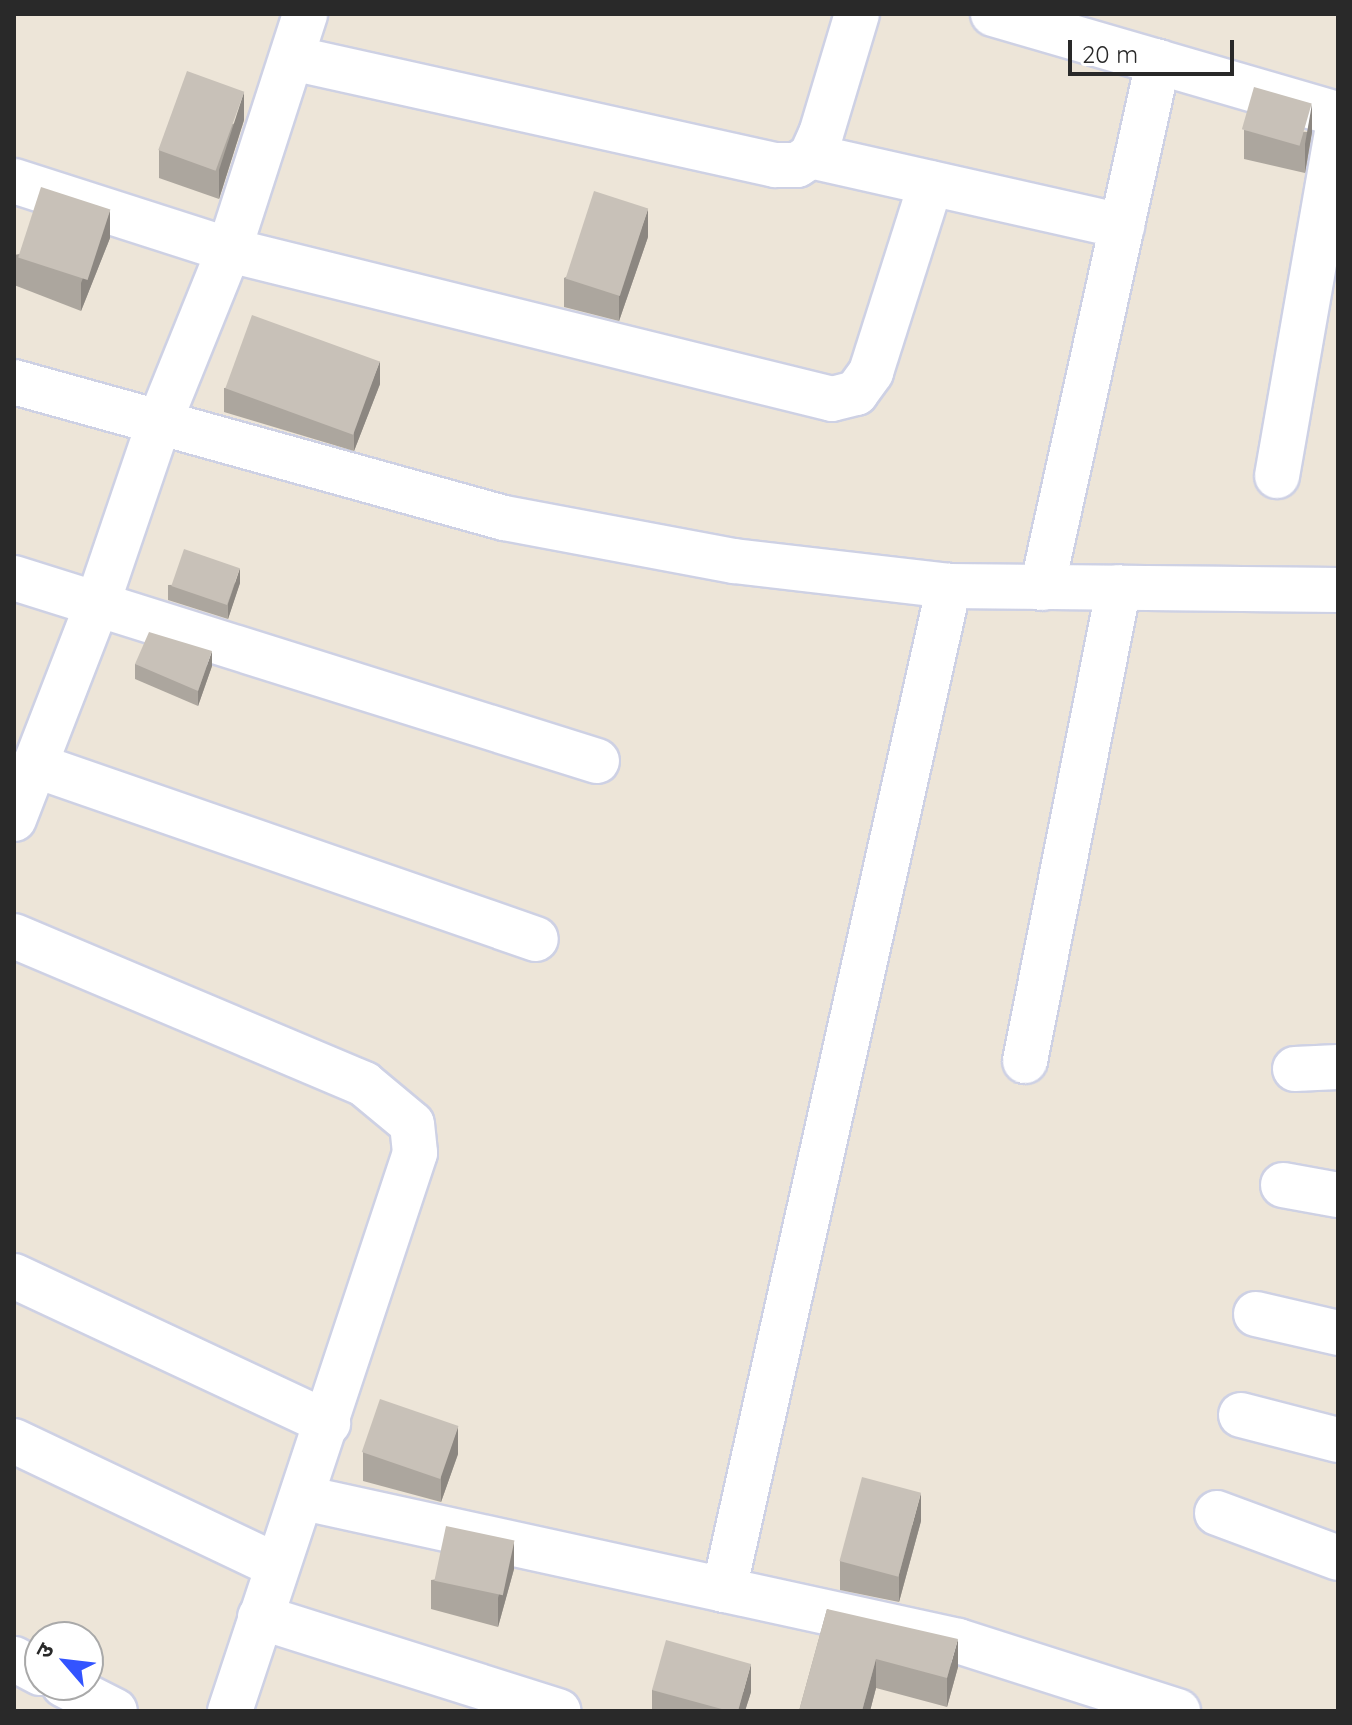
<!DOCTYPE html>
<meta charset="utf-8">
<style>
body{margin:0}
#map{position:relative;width:1352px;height:1725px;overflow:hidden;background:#ede5d8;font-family:Quicksand,"Noto Sans Devanagari",sans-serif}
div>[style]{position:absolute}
.roads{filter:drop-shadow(2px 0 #ced1e4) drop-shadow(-2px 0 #ced1e4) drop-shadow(0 2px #ced1e4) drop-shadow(0 -2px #ced1e4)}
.minor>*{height:44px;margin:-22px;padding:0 22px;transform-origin:22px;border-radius:22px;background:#fff}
.wall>*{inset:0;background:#aca69e}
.shaded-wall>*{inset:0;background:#8c8781}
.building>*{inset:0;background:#c8c1b8;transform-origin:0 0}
span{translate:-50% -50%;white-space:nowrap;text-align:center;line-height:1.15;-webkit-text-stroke:7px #fff;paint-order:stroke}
.frame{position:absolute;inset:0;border:16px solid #292929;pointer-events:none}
.north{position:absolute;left:24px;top:1621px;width:80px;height:80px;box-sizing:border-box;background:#fff;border:2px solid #a9a9a9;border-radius:50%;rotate:298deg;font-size:22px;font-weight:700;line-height:32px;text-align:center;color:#292929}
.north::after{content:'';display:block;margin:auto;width:28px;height:36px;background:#3354ff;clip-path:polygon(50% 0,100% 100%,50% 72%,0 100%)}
.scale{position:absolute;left:1068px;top:40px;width:166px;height:36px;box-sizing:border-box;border:4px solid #292929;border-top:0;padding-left:10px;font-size:24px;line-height:28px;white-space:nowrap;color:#292929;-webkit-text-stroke:6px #fff;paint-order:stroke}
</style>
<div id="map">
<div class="roads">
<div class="minor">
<div style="left:993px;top:14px;width:359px;rotate:16.2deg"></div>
<div style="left:292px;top:58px;width:495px;rotate:12.5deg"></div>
<div style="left:775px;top:165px;width:22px"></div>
<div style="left:797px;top:165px;width:17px;rotate:-33deg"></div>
<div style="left:811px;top:156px;width:24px;rotate:-66deg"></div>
<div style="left:821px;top:134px;width:125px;rotate:-73.3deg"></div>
<div style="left:811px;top:156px;width:319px;rotate:12.7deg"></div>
<div style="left:14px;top:181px;width:226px;rotate:17.8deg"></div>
<div style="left:229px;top:250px;width:621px;rotate:13.88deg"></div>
<div style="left:832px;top:399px;width:25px;rotate:-14deg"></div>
<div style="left:856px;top:393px;width:26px;rotate:-54deg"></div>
<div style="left:871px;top:372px;width:198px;rotate:-72.4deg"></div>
<div style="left:14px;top:382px;width:509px;rotate:15.51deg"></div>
<div style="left:504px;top:518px;width:234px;rotate:10.6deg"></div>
<div style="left:734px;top:561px;width:216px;rotate:6.6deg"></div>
<div style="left:949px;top:586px;width:389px;rotate:0.6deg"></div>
<div style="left:1277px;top:476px;width:354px;rotate:-80.1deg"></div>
<div style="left:14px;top:578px;width:611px;rotate:17.43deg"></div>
<div style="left:1042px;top:588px;width:539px;rotate:-77.56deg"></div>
<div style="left:34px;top:765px;width:531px;rotate:19.12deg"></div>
<div style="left:14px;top:819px;width:233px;rotate:-68.8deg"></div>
<div style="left:98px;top:602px;width:189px;rotate:-71.2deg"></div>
<div style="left:159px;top:423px;width:187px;rotate:-68deg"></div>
<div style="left:229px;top:250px;width:248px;rotate:-72.1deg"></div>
<div style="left:14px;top:936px;width:380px;rotate:22.9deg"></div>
<div style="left:364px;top:1084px;width:62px;rotate:39.8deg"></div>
<div style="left:412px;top:1124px;width:29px;rotate:84deg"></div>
<div style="left:415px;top:1153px;width:588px;rotate:108.34deg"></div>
<div style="left:1025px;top:1061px;width:483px;rotate:-78.8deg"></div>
<div style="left:1295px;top:1069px;width:43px;rotate:-2.7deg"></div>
<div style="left:1283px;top:1185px;width:56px;rotate:10.3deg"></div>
<div style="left:14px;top:1276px;width:347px;rotate:25.1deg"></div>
<div style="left:1256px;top:1314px;width:84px;rotate:13deg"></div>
<div style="left:1241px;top:1415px;width:100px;rotate:14.5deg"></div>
<div style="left:14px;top:1441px;width:291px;rotate:25.4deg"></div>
<div style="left:304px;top:1498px;width:669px;rotate:12.33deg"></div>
<div style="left:958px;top:1641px;width:231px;rotate:17.7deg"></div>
<div style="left:1217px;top:1513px;width:129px;rotate:20.4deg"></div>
<div style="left:724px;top:1590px;width:1029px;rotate:-77.37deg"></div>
<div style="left:260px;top:1617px;width:313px;rotate:17.5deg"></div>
<div style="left:14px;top:1659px;width:30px;rotate:28deg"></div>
<div style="left:64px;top:1685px;width:57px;rotate:27deg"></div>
</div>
</div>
<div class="wall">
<div style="clip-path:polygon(244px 120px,219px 199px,159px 178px,159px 150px)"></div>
<div style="clip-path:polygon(1244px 130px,1312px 132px,1305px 173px,1244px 159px)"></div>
<div style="clip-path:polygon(648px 237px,619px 321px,564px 307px,564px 278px)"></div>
<div style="clip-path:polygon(110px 238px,81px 311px,14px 285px,14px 255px)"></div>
<div style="clip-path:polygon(380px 384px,354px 451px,224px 412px,224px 388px)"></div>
<div style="clip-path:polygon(240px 583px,228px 619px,168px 600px,168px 585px)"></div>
<div style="clip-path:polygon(135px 664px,212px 666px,198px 706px,135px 679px)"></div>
<div style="clip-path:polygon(363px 1452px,458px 1454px,441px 1502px,363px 1481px)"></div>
<div style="clip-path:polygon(921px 1521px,899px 1602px,840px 1590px,840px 1561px)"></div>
<div style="clip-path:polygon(514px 1569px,498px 1627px,431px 1609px,431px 1580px)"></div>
<div style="clip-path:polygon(827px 1609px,958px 1667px,947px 1707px,876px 1688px,870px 1711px,799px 1711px)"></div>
<div style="clip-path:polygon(652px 1690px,751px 1692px,745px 1711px,652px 1711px)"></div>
</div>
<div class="shaded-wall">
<div style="clip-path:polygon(244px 92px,244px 120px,219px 199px,219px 170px)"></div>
<div style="clip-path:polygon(1312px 104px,1312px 132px,1305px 173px,1305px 144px)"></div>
<div style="clip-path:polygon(648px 209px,648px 237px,619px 321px,619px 292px)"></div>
<div style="clip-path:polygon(110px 210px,110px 238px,81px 311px,81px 283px)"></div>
<div style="clip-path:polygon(380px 361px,380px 384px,354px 451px,354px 427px)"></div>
<div style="clip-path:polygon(240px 568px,240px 583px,228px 619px,228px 604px)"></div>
<div style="clip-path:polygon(212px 651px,212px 666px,198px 706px,198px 691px)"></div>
<div style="clip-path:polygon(458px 1426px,458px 1454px,441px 1502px,441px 1474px)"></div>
<div style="clip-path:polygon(921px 1493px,921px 1521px,899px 1602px,899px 1574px)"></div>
<div style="clip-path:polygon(514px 1541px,514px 1569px,498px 1627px,498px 1598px)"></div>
<div style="clip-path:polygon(958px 1639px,958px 1667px,947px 1707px,947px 1678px)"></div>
<div style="clip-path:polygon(876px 1659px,876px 1688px,870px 1711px,862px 1711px)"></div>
<div style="clip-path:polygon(751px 1664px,751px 1692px,745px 1711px,738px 1711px)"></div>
</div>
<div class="building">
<div style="left:187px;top:71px;width:61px;height:84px;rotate:20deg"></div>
<div style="left:1254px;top:87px;width:60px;height:44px;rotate:16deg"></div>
<div style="left:41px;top:187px;width:73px;height:74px;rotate:18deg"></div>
<div style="left:594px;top:191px;width:57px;height:92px;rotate:18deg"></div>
<div style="left:252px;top:315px;width:136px;height:78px;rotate:20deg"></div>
<div style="left:184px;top:549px;width:59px;height:39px;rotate:19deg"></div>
<div style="clip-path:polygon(149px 632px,212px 651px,198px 691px,135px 664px)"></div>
<div style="left:380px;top:1399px;width:83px;height:56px;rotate:19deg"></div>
<div style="left:862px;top:1477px;width:61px;height:87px;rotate:15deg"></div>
<div style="left:446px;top:1526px;width:70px;height:56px;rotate:12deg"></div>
<div style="clip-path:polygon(827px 1609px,958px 1639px,947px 1678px,876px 1659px,862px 1711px,799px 1711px)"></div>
<div style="clip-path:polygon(666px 1640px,751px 1664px,738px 1711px,729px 1711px,652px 1690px)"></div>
</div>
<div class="frame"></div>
<div class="north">उ</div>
<div class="scale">20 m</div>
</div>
